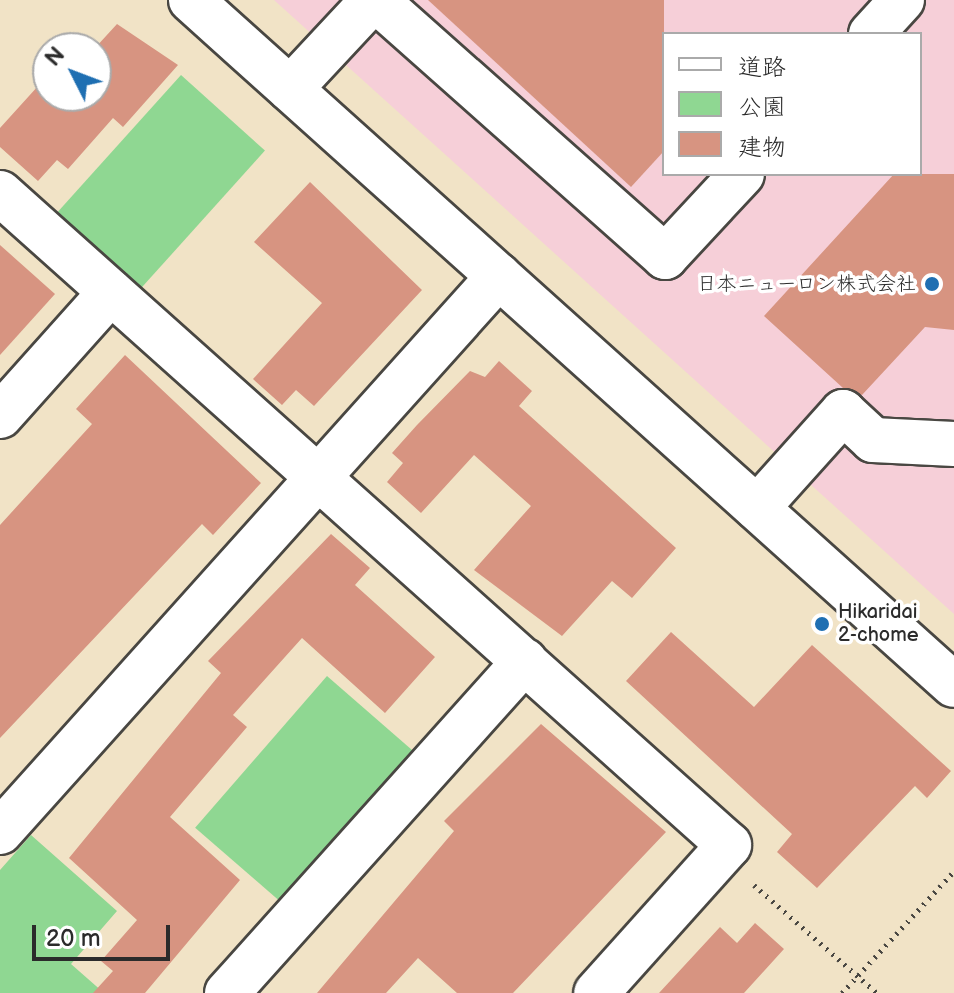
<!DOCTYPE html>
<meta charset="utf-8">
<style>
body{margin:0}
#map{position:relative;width:954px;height:993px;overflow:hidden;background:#f1e3c6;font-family:"Balsamiq Sans","Klee One",sans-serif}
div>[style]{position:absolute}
.built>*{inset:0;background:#f6cfd8}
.green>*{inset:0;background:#8fd792;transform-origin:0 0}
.building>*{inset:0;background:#d79481}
.path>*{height:5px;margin-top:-2.5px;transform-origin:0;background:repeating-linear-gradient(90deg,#494742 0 2px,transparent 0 8px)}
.roads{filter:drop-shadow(2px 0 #494742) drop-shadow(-2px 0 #494742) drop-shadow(0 2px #494742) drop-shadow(0 -2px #494742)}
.minor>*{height:44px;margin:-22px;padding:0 22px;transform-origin:22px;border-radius:22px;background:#fff}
.dots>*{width:22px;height:22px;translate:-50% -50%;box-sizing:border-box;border:4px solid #fff;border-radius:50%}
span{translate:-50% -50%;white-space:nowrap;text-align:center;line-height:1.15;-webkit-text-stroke:7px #fff;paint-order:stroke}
.poi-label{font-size:20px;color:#2b2b2b}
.right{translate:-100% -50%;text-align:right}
.left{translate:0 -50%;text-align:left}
.legend{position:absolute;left:662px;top:32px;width:260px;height:144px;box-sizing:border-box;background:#fff;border:2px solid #aaa;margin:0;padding:10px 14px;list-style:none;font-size:24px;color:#2b2b2b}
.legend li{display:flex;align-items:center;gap:16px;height:40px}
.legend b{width:40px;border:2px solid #aaa}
.north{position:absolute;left:32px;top:32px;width:80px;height:80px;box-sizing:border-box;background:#fff;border:2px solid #aaa;border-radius:50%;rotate:312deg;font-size:22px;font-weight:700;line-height:32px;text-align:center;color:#2b2b2b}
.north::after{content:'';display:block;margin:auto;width:28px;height:36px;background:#1f6fb2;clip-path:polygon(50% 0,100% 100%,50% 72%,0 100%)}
.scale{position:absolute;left:32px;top:925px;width:138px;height:36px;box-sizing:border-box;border:4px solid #2b2b2b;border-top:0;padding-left:10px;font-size:24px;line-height:28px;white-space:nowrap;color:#2b2b2b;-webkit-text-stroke:6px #fff;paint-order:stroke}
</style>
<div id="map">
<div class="built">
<div style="clip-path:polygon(evenodd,274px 0,954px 0,954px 614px,274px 0,664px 34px,920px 34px,920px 174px,664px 174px,664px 34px)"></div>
</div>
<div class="green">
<div style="left:181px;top:75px;width:113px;height:185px;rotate:42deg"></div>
<div style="left:327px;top:676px;width:118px;height:201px;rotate:41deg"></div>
<div style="clip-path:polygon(31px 835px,117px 911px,71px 964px,104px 993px,0 993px,0 870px)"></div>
</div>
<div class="building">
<div style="clip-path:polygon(428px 0,664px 0,664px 151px,631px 187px)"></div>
<div style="clip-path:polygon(117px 24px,178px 65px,123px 127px,113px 118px,68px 169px,57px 160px,38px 181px,0 147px,0 128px,48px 75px,48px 100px,96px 96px,95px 48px)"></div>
<div style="clip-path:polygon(894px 174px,954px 174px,954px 330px,925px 327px,862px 395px,843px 388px,764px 316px)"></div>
<div style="clip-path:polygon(310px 182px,422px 290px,314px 406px,296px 390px,282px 405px,253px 379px,322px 303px,254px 242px)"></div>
<div style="clip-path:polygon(0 245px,55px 294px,0 355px)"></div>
<div style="clip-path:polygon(125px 355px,261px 483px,213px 535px,202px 524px,0 738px,0 525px,92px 424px,76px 409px)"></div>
<div style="clip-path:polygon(499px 361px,532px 391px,519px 406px,676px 548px,632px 598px,612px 581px,562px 636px,474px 570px,531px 506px,474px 455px,421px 513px,387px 482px,403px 463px,392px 453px,417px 425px,470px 371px,485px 377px)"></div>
<div style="clip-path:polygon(331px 534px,370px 568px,355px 585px,435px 657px,385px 713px,302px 638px,233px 715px,247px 727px,170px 817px,240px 880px,145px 993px,93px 993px,113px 971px,101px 961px,137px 920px,69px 858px,221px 673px,208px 661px)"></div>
<div style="clip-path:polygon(671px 632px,754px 707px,812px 645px,951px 771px,927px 798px,915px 786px,817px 888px,777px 852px,792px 834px,626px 681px)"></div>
<div style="clip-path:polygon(541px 724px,666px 832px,513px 993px,457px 993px,418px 958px,386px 993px,317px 993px,454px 831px,444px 821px)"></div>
<div style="clip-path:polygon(755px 923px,784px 949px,744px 993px,659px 993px,720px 927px,737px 943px)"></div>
</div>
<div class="path">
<div style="left:754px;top:885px;width:164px;rotate:41.3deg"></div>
<div style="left:842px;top:993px;width:166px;rotate:-47.4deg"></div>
</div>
<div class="roads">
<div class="minor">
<div style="left:191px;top:0;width:1025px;rotate:41.92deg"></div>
<div style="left:376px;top:0;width:387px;rotate:41.6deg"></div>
<div style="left:665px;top:257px;width:113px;rotate:-47.1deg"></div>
<div style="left:871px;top:34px;width:46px;rotate:-47.6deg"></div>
<div style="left:290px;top:89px;width:122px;rotate:-47deg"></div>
<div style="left:0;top:193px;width:978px;rotate:41.81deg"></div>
<div style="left:729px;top:845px;width:199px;rotate:131.9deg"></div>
<div style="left:0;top:416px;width:166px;rotate:-48.2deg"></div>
<div style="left:757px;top:508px;width:129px;rotate:-48.1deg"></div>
<div style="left:843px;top:412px;width:41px;rotate:43deg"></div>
<div style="left:873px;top:440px;width:81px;rotate:2.8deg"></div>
<div style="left:0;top:832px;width:747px;rotate:-48.09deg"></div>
<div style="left:227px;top:993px;width:446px;rotate:-48.1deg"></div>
</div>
</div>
<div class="dots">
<div style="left:932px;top:284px;background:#1f6fb2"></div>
<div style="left:822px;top:624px;background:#1f6fb2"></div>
</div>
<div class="poi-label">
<span class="right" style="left:916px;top:284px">日本ニューロン株式会社</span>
<span class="left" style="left:838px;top:624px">Hikaridai<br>2-chome</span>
</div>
<ul class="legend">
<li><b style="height:10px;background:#fff"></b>道路</li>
<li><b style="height:22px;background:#8fd792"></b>公園</li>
<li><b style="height:22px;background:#d79481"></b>建物</li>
</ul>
<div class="north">N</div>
<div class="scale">20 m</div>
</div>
